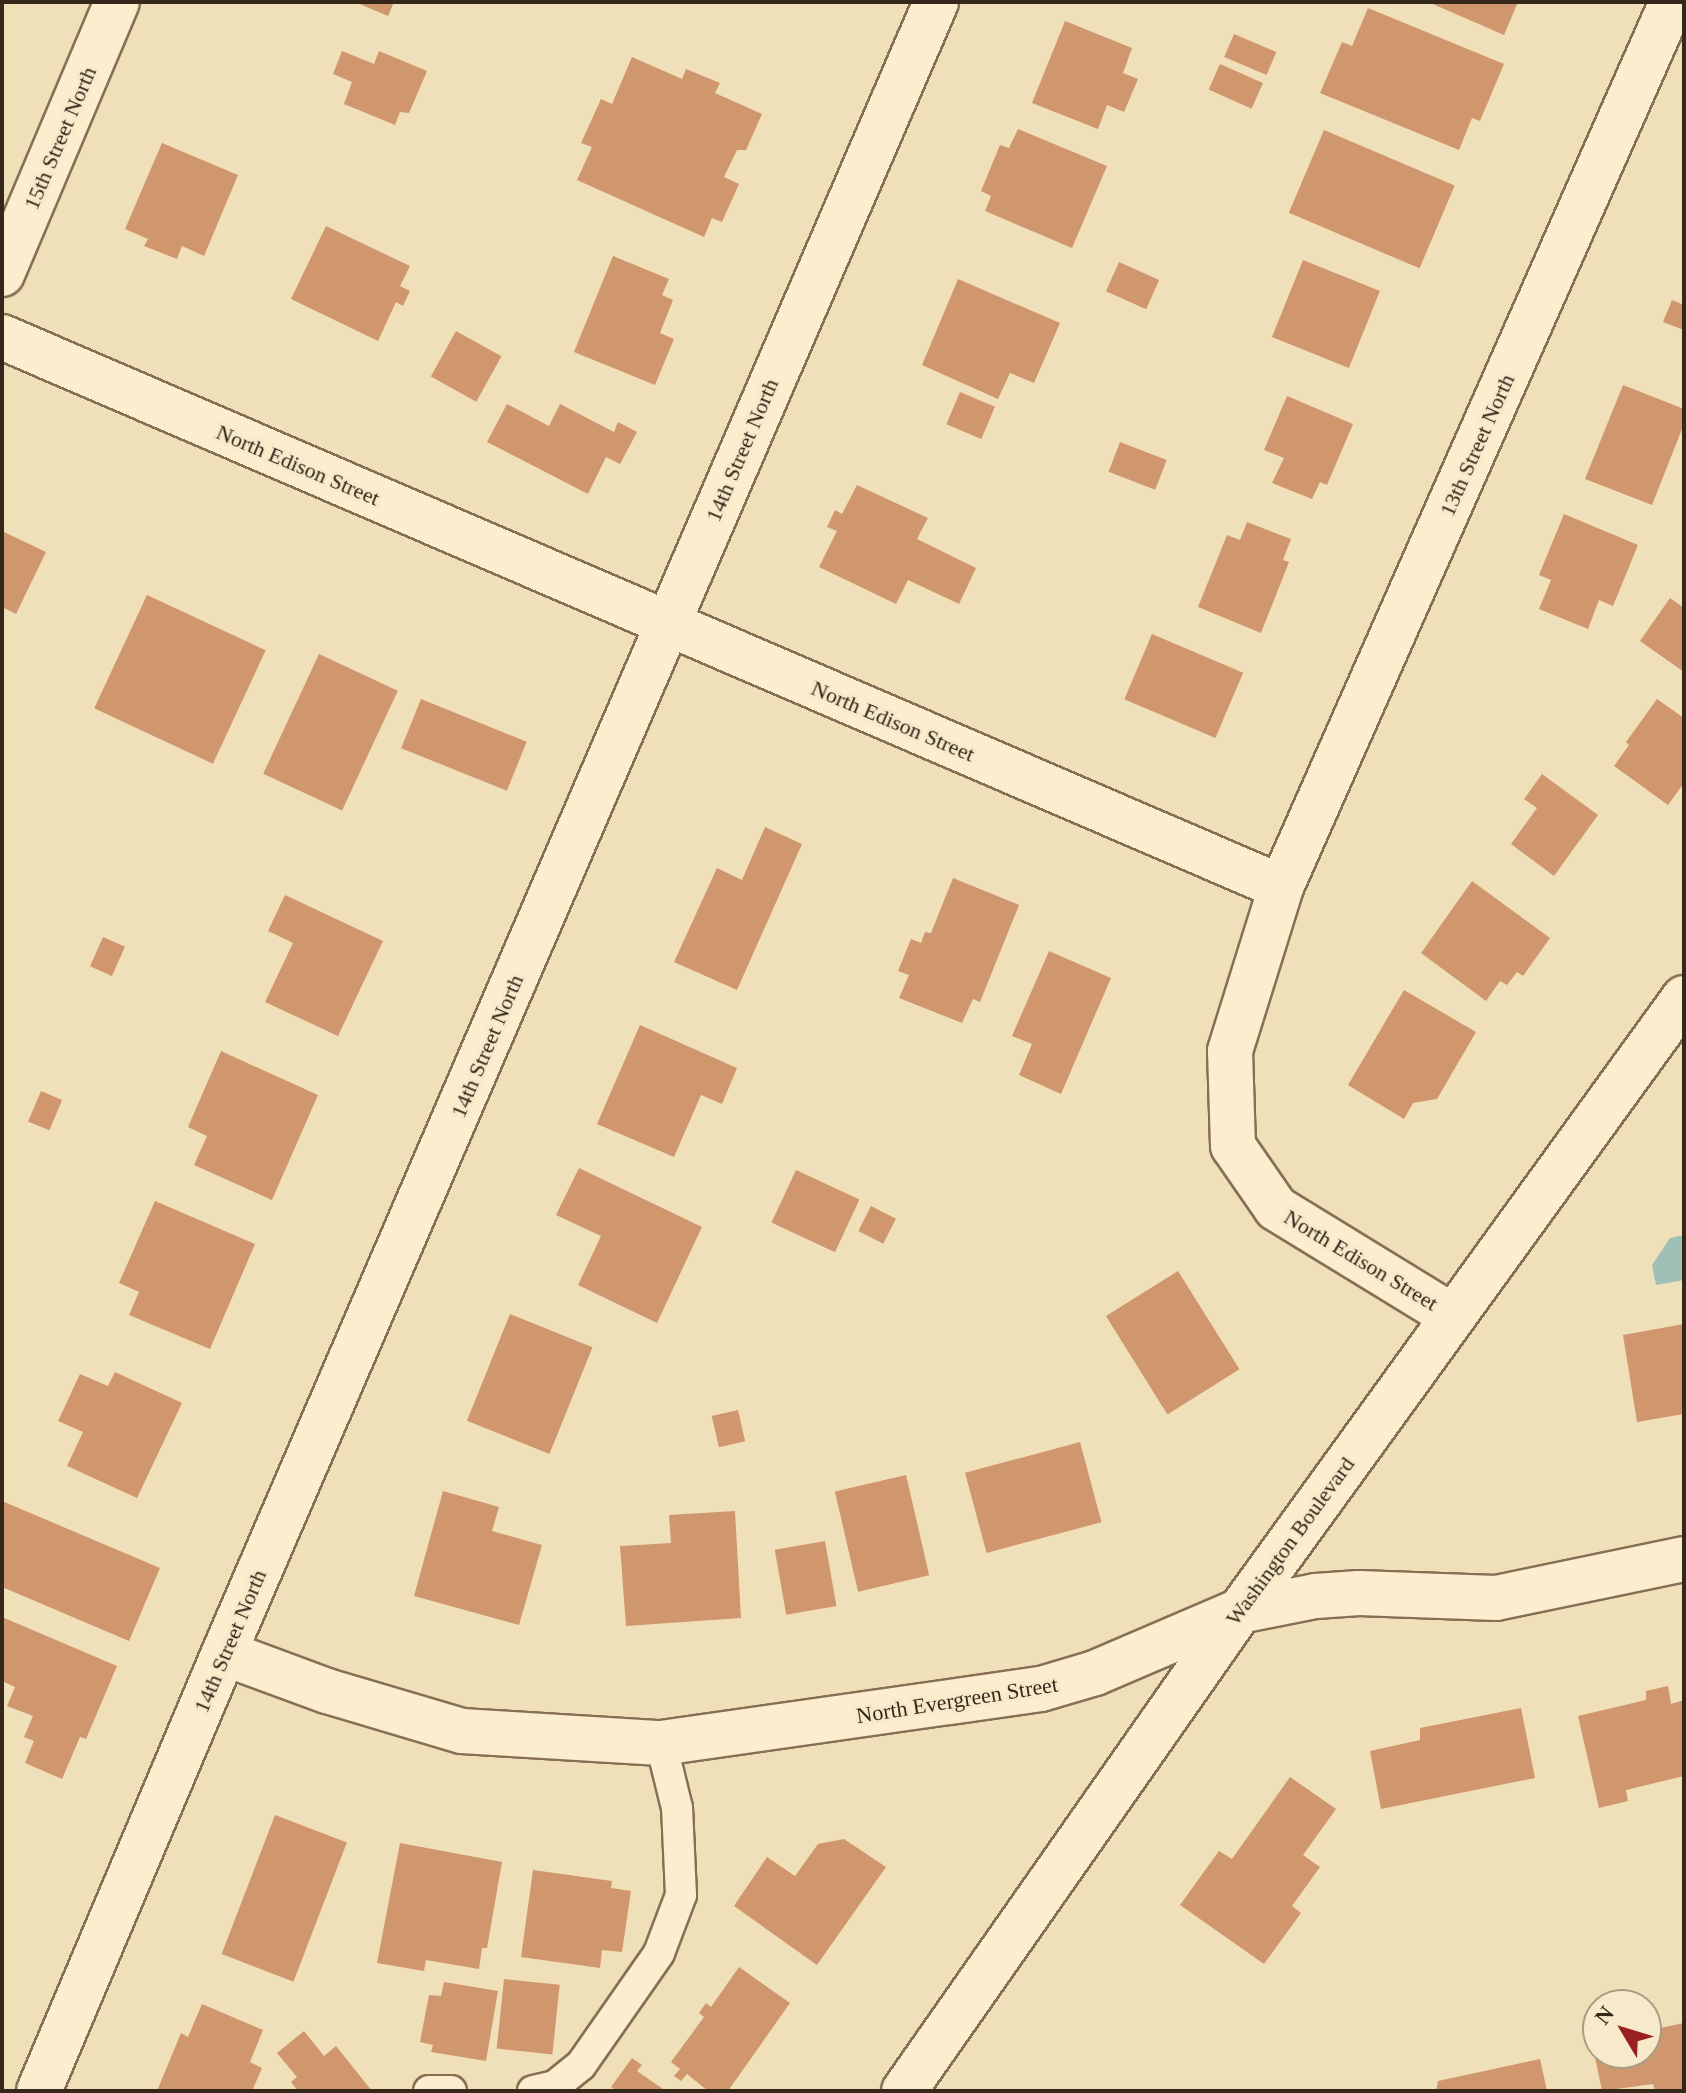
<!DOCTYPE html>
<style>
body{margin:0}
#map{position:relative;width:1686px;height:2093px;overflow:hidden;background:#f0e0ba;font-family:"Times New Roman",serif}
div>[style]{position:absolute}
.water>*{inset:0;background:#9fc0b6}
.building>*{inset:0;background:#d0966d;transform-origin:0 0}
.roads{filter:drop-shadow(2px 0 #876f54) drop-shadow(-2px 0 #876f54) drop-shadow(0 2px #876f54) drop-shadow(0 -2px #876f54)}
.lane>*{height:30px;margin:-15px;padding:0 15px;transform-origin:15px;border-radius:15px;background:#fbedcd}
.street>*{height:44px;margin:-22px;padding:0 22px;transform-origin:22px;border-radius:22px;background:#fbedcd}
.secondary>*{height:44px;margin:-22px;padding:0 22px;transform-origin:22px;border-radius:22px;background:#fbedcd}
span{translate:-50% -50%;white-space:nowrap;text-align:center;line-height:1.15;-webkit-text-stroke:6px #f7eaca;paint-order:stroke}
.street-label{font-size:22px;color:#35271a}
.frame{position:absolute;inset:0;border:4px solid #35271a;pointer-events:none}
.north{position:absolute;left:1582px;top:1989px;width:80px;height:80px;box-sizing:border-box;background:#f7eaca;border:2px solid #a99c84;border-radius:50%;rotate:308deg;font-size:22px;font-weight:700;line-height:32px;text-align:center;color:#35271a}
.north::after{content:'';display:block;margin:auto;width:28px;height:36px;background:#992122;clip-path:polygon(50% 0,100% 100%,50% 72%,0 100%)}
</style>
<div id="map">
<div class="water">
<div style="clip-path:polygon(1684px 1235px,1684px 1280px,1656px 1285px,1652px 1265px,1670px 1238px)"></div>
</div>
<div class="building">
<div style="clip-path:polygon(355px 2px,394px 2px,388px 16px)"></div>
<div style="clip-path:polygon(1428px 2px,1518px 2px,1504px 35px)"></div>
<div style="clip-path:polygon(1368px 8px,1504px 64px,1480px 121px,1472px 118px,1459px 150px,1320px 93px,1342px 42px,1352px 46px)"></div>
<div style="clip-path:polygon(1065px 21px,1132px 48px,1123px 73px,1138px 79px,1124px 112px,1107px 105px,1098px 129px,1032px 103px)"></div>
<div style="left:1234px;top:34px;width:46px;height:25px;rotate:23deg"></div>
<div style="clip-path:polygon(342px 51px,374px 64px,379px 51px,427px 71px,409px 113px,400px 112px,395px 125px,344px 104px,352px 82px,333px 74px)"></div>
<div style="clip-path:polygon(632px 57px,682px 79px,686px 69px,720px 83px,715px 93px,762px 114px,746px 150px,737px 150px,724px 177px,739px 184px,722px 222px,712px 218px,704px 237px,577px 180px,592px 147px,581px 143px,601px 99px,612px 104px)"></div>
<div style="left:1220px;top:64px;width:47px;height:28px;rotate:24deg"></div>
<div style="clip-path:polygon(1018px 129px,1107px 166px,1072px 248px,985px 211px,991px 196px,981px 191px,1000px 145px,1009px 148px)"></div>
<div style="left:1324px;top:130px;width:142px;height:90px;rotate:23deg"></div>
<div style="clip-path:polygon(162px 143px,238px 175px,204px 256px,182px 246px,177px 259px,144px 246px,148px 239px,125px 229px)"></div>
<div style="clip-path:polygon(326px 226px,410px 266px,400px 286px,410px 291px,403px 306px,396px 302px,378px 341px,291px 299px)"></div>
<div style="clip-path:polygon(613px 256px,669px 279px,662px 295px,673px 300px,660px 333px,674px 339px,655px 385px,574px 352px)"></div>
<div style="left:1303px;top:260px;width:83px;height:83px;rotate:22deg"></div>
<div style="left:1119px;top:262px;width:44px;height:32px;rotate:24deg"></div>
<div style="clip-path:polygon(958px 279px,1060px 323px,1034px 383px,1010px 373px,998px 399px,922px 365px)"></div>
<div style="clip-path:polygon(1672px 300px,1684px 305px,1684px 330px,1663px 322px)"></div>
<div style="left:456px;top:331px;width:52px;height:52px;rotate:29deg"></div>
<div style="clip-path:polygon(1623px 385px,1684px 409px,1684px 424px,1652px 505px,1585px 479px)"></div>
<div style="left:960px;top:392px;width:38px;height:35px;rotate:23deg"></div>
<div style="clip-path:polygon(1287px 396px,1353px 424px,1327px 485px,1320px 482px,1312px 499px,1272px 483px,1284px 458px,1264px 450px)"></div>
<div style="clip-path:polygon(507px 404px,549px 426px,560px 404px,614px 432px,618px 422px,637px 432px,620px 464px,606px 457px,588px 494px,487px 442px)"></div>
<div style="left:1120px;top:442px;width:50px;height:32px;rotate:21deg"></div>
<div style="clip-path:polygon(857px 485px,928px 518px,917px 539px,976px 568px,959px 604px,908px 580px,896px 604px,819px 567px,837px 531px,827px 527px,835px 510px,842px 514px)"></div>
<div style="clip-path:polygon(1564px 514px,1638px 545px,1613px 606px,1599px 600px,1588px 629px,1539px 609px,1551px 580px,1539px 575px)"></div>
<div style="clip-path:polygon(1247px 522px,1291px 539px,1283px 560px,1289px 562px,1261px 633px,1198px 607px,1227px 535px,1240px 540px)"></div>
<div style="clip-path:polygon(2px 531px,46px 552px,16px 614px,2px 607px)"></div>
<div style="left:147px;top:595px;width:131px;height:125px;rotate:25deg"></div>
<div style="clip-path:polygon(1670px 598px,1684px 608px,1684px 672px,1640px 641px)"></div>
<div style="left:1152px;top:634px;width:99px;height:71px;rotate:23deg"></div>
<div style="left:319px;top:654px;width:87px;height:132px;rotate:25deg"></div>
<div style="left:421px;top:699px;width:114px;height:53px;rotate:22deg"></div>
<div style="clip-path:polygon(1657px 699px,1684px 718px,1684px 783px,1668px 805px,1614px 766px,1629px 745px,1626px 742px)"></div>
<div style="clip-path:polygon(1542px 774px,1598px 815px,1554px 876px,1511px 844px,1537px 808px,1524px 799px)"></div>
<div style="clip-path:polygon(765px 827px,802px 844px,737px 990px,674px 962px,717px 868px,742px 880px)"></div>
<div style="clip-path:polygon(953px 878px,1019px 905px,980px 1002px,973px 999px,962px 1023px,899px 998px,909px 975px,898px 971px,911px 939px,921px 943px,925px 932px,931px 933px)"></div>
<div style="clip-path:polygon(1472px 881px,1550px 938px,1523px 976px,1517px 972px,1507px 985px,1500px 981px,1486px 1001px,1421px 953px)"></div>
<div style="clip-path:polygon(285px 895px,383px 941px,338px 1036px,265px 1002px,293px 943px,268px 931px)"></div>
<div style="left:103px;top:937px;width:24px;height:32px;rotate:24deg"></div>
<div style="clip-path:polygon(1049px 951px,1111px 978px,1061px 1094px,1019px 1075px,1032px 1044px,1012px 1036px)"></div>
<div style="clip-path:polygon(1404px 990px,1476px 1032px,1437px 1099px,1413px 1103px,1404px 1119px,1348px 1085px)"></div>
<div style="clip-path:polygon(640px 1025px,737px 1068px,722px 1104px,701px 1095px,674px 1157px,597px 1124px)"></div>
<div style="clip-path:polygon(221px 1051px,318px 1095px,272px 1200px,194px 1165px,207px 1136px,188px 1127px)"></div>
<div style="left:41px;top:1091px;width:23px;height:33px;rotate:23deg"></div>
<div style="clip-path:polygon(579px 1168px,702px 1227px,657px 1323px,578px 1285px,601px 1236px,556px 1215px)"></div>
<div style="left:796px;top:1170px;width:70px;height:58px;rotate:25deg"></div>
<div style="clip-path:polygon(155px 1201px,255px 1244px,210px 1349px,129px 1315px,139px 1292px,119px 1283px)"></div>
<div style="left:871px;top:1206px;width:28px;height:28px;rotate:27deg"></div>
<div style="left:1178px;top:1271px;width:116px;height:85px;rotate:58deg"></div>
<div style="left:510px;top:1314px;width:89px;height:115px;rotate:22deg"></div>
<div style="clip-path:polygon(1684px 1324px,1684px 1414px,1637px 1422px,1623px 1335px)"></div>
<div style="clip-path:polygon(115px 1372px,182px 1403px,137px 1498px,67px 1466px,83px 1432px,58px 1421px,80px 1374px,108px 1386px)"></div>
<div style="left:738px;top:1410px;width:32px;height:27px;rotate:77deg"></div>
<div style="left:1080px;top:1442px;width:83px;height:119px;rotate:75deg"></div>
<div style="left:906px;top:1475px;width:103px;height:73px;rotate:77deg"></div>
<div style="clip-path:polygon(443px 1491px,499px 1507px,492px 1531px,542px 1545px,519px 1625px,414px 1596px)"></div>
<div style="clip-path:polygon(2px 1501px,160px 1568px,129px 1641px,2px 1587px)"></div>
<div style="clip-path:polygon(735px 1511px,741px 1618px,626px 1626px,620px 1546px,671px 1543px,669px 1515px)"></div>
<div style="left:825px;top:1541px;width:66px;height:51px;rotate:80deg"></div>
<div style="clip-path:polygon(2px 1617px,117px 1666px,86px 1739px,80px 1737px,62px 1779px,25px 1763px,34px 1741px,24px 1737px,33px 1716px,7px 1706px,15px 1687px,2px 1681px)"></div>
<div style="clip-path:polygon(1668px 1686px,1671px 1704px,1684px 1700px,1684px 1776px,1626px 1790px,1628px 1801px,1599px 1808px,1578px 1716px,1646px 1700px,1646px 1691px)"></div>
<div style="clip-path:polygon(1521px 1708px,1535px 1778px,1381px 1809px,1370px 1751px,1420px 1740px,1420px 1728px)"></div>
<div style="clip-path:polygon(1290px 1777px,1336px 1809px,1303px 1855px,1320px 1867px,1292px 1906px,1301px 1913px,1264px 1964px,1180px 1905px,1219px 1851px,1232px 1859px)"></div>
<div style="left:275px;top:1815px;width:77px;height:149px;rotate:21deg"></div>
<div style="clip-path:polygon(844px 1839px,886px 1867px,817px 1965px,734px 1906px,767px 1857px,795px 1876px,818px 1844px)"></div>
<div style="clip-path:polygon(400px 1843px,502px 1862px,487px 1948px,482px 1948px,479px 1969px,426px 1960px,424px 1971px,377px 1963px)"></div>
<div style="clip-path:polygon(533px 1870px,612px 1881px,611px 1888px,631px 1891px,622px 1952px,602px 1950px,600px 1968px,521px 1957px)"></div>
<div style="clip-path:polygon(739px 1967px,790px 2003px,728px 2091px,708px 2091px,687px 2074px,681px 2081px,674px 2076px,680px 2069px,671px 2062px,704px 2017px,699px 2013px,706px 2003px,711px 2007px)"></div>
<div style="left:504px;top:1979px;width:56px;height:70px;rotate:6deg"></div>
<div style="clip-path:polygon(444px 1982px,498px 1991px,486px 2061px,431px 2052px,433px 2045px,420px 2042px,429px 1995px,441px 1996px)"></div>
<div style="clip-path:polygon(202px 2004px,263px 2030px,250px 2062px,262px 2068px,252px 2091px,157px 2091px,181px 2033px,188px 2037px)"></div>
<div style="clip-path:polygon(1684px 2023px,1684px 2091px,1655px 2091px,1653px 2084px,1602px 2091px,1592px 2043px,1598px 2042px,1598px 2053px,1646px 2053px,1646px 2031px)"></div>
<div style="clip-path:polygon(304px 2031px,324px 2056px,336px 2046px,372px 2091px,298px 2091px,291px 2082px,297px 2077px,277px 2053px)"></div>
<div style="clip-path:polygon(632px 2058px,642px 2065px,637px 2071px,666px 2091px,617px 2091px,611px 2087px)"></div>
<div style="clip-path:polygon(1540px 2059px,1547px 2091px,1436px 2091px,1438px 2081px)"></div>
</div>
<div class="roads">
<div class="lane">
<div style="left:429px;top:2091px;width:22px"></div>
<div style="left:533px;top:2091px;width:23px;rotate:-13deg"></div>
<div style="left:555px;top:2086px;width:33px;rotate:-39deg"></div>
<div style="left:581px;top:2065px;width:136px;rotate:-55.1deg"></div>
<div style="left:659px;top:1953px;width:62px;rotate:-69.2deg"></div>
<div style="left:681px;top:1895px;width:87px;rotate:-92.6deg"></div>
<div style="left:677px;top:1808px;width:67px;rotate:-103.8deg"></div>
</div>
<div class="street">
<div style="left:2px;top:274px;width:295px;rotate:-67.1deg"></div>
<div style="left:2px;top:337px;width:1392px;rotate:23.27deg"></div>
<div style="left:1452px;top:1316px;width:206px;rotate:-148.5deg"></div>
<div style="left:1276px;top:1208px;width:75px;rotate:-124.7deg"></div>
<div style="left:1233px;top:1146px;width:95px;rotate:-91.8deg"></div>
<div style="left:1230px;top:1051px;width:172px;rotate:-72.7deg"></div>
<div style="left:1281px;top:887px;width:968px;rotate:-66.16deg"></div>
<div style="left:224px;top:1653px;width:110px;rotate:20.3deg"></div>
<div style="left:327px;top:1691px;width:141px;rotate:16.5deg"></div>
<div style="left:462px;top:1731px;width:199px;rotate:3.5deg"></div>
<div style="left:661px;top:1743px;width:384px;rotate:-8.1deg"></div>
<div style="left:1041px;top:1689px;width:56px;rotate:-16.5deg"></div>
<div style="left:1095px;top:1673px;width:158px;rotate:-23.2deg"></div>
<div style="left:1240px;top:1611px;width:77px;rotate:-11.2deg"></div>
<div style="left:1316px;top:1596px;width:43px;rotate:-4deg"></div>
<div style="left:1359px;top:1593px;width:137px;rotate:2.1deg"></div>
<div style="left:1496px;top:1598px;width:192px;rotate:-11.7deg"></div>
<div style="left:39px;top:2091px;width:475px;rotate:-67.1deg"></div>
<div style="left:224px;top:1653px;width:1798px;rotate:-66.67deg"></div>
</div>
<div class="secondary">
<div style="left:904px;top:2091px;width:586px;rotate:-55.01deg"></div>
<div style="left:1240px;top:1611px;width:757px;rotate:-54.08deg"></div>
</div>
</div>
<div class="street-label">
<span style="left:60px;top:138px;rotate:-67deg">15th Street North</span>
<span style="left:1477px;top:445px;rotate:-66deg">13th Street North</span>
<span style="left:742px;top:450px;rotate:-67deg">14th Street North</span>
<span style="left:298px;top:465px;rotate:23deg">North Edison Street</span>
<span style="left:893px;top:721px;rotate:23deg">North Edison Street</span>
<span style="left:487px;top:1046px;rotate:-67deg">14th Street North</span>
<span style="left:1361px;top:1260px;rotate:31deg">North Edison Street</span>
<span style="left:1290px;top:1541px;rotate:-54deg">Washington Boulevard</span>
<span style="left:230px;top:1641px;rotate:-67deg">14th Street North</span>
<span style="left:957px;top:1700px;rotate:-9deg">North Evergreen Street</span>
</div>
<div class="frame"></div>
<div class="north">N</div>
</div>
